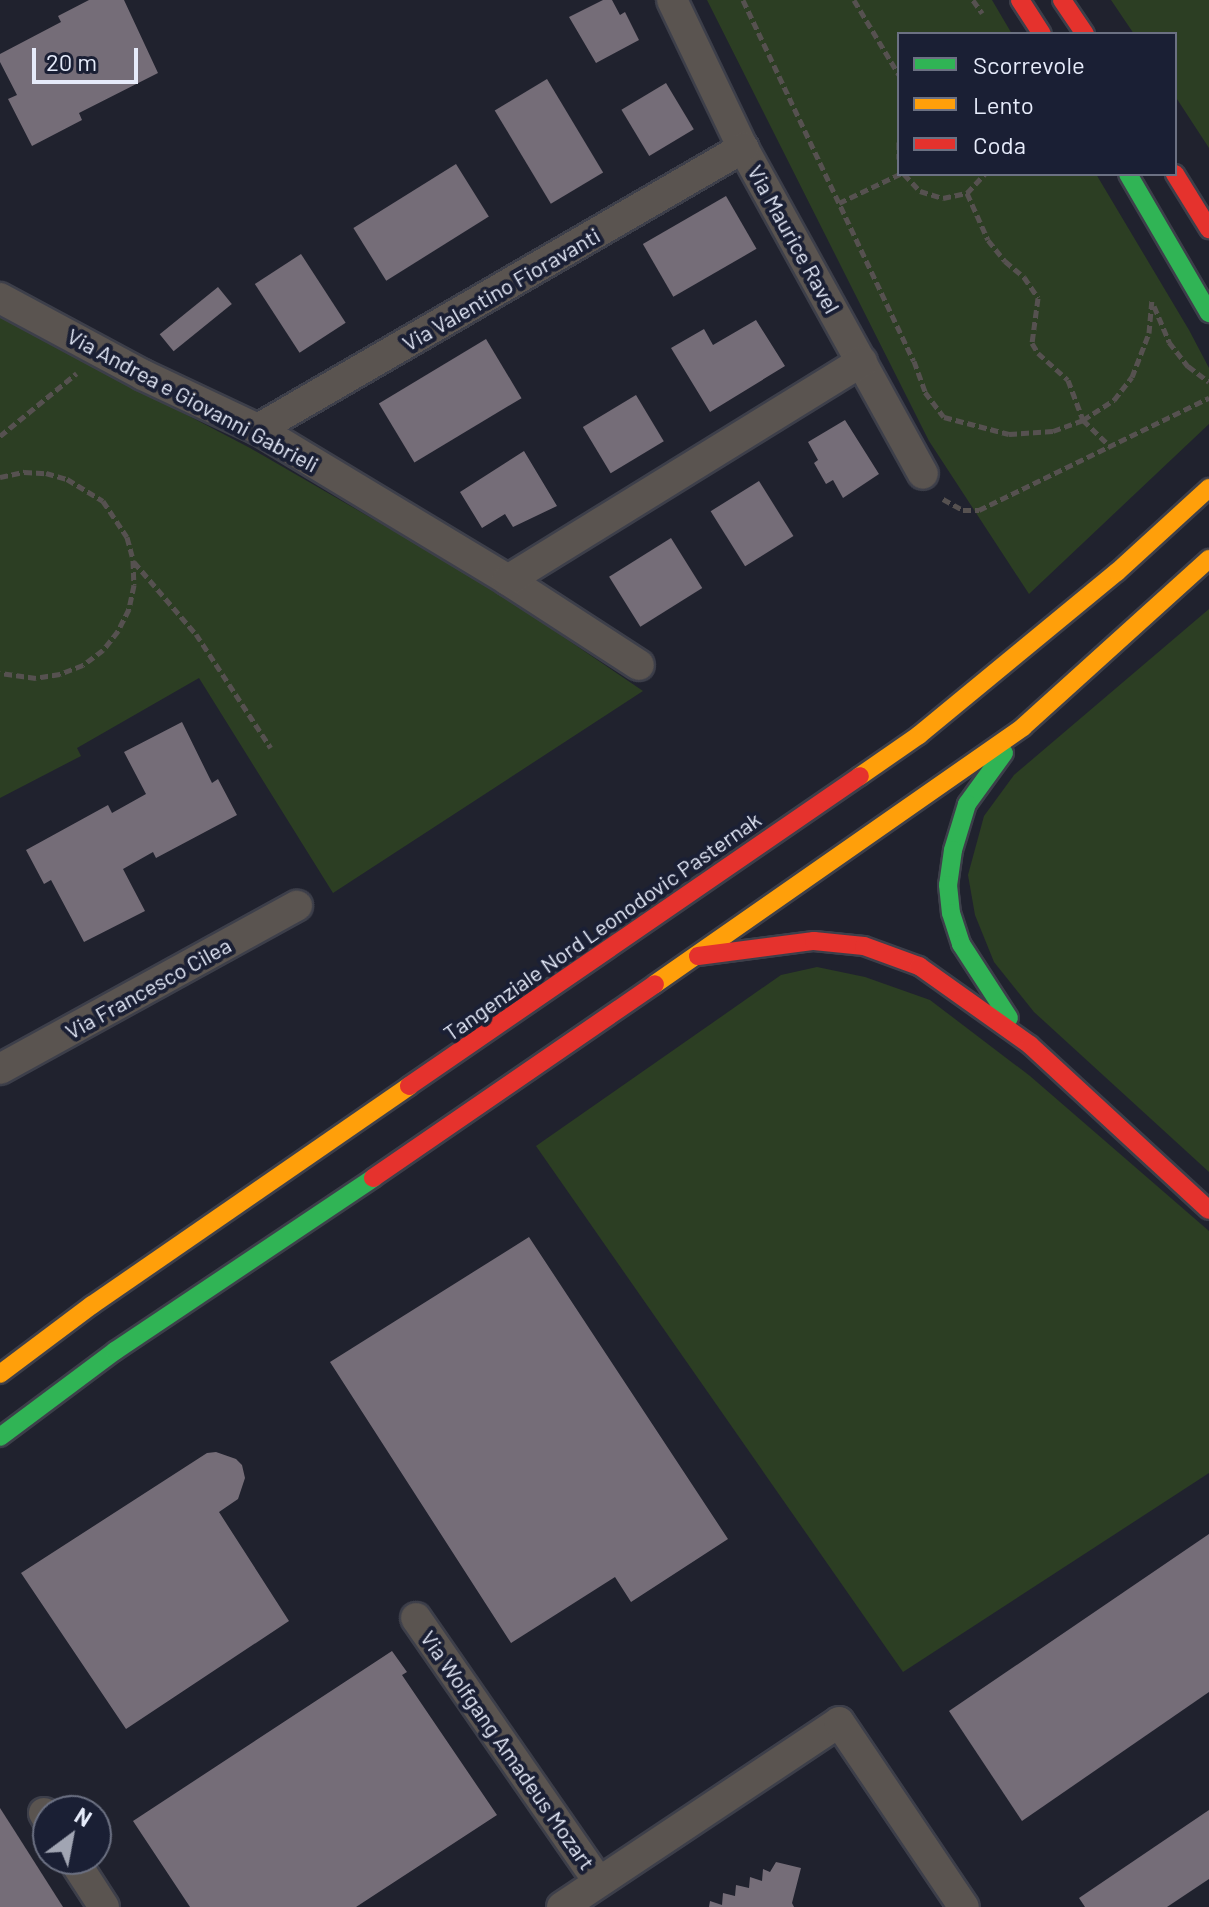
<!DOCTYPE html>
<style>
body{margin:0}
#map{position:relative;width:1209px;height:1907px;overflow:hidden;background:#20222e;font-family:Barlow,sans-serif}
div>[style]{position:absolute}
.green>*{inset:0;background:#2c3e23}
.building>*{inset:0;background:#756d78;transform-origin:0 0}
.path>*{height:5px;margin-top:-2.5px;transform-origin:0;background:repeating-linear-gradient(90deg,#565150 0 8px,transparent 0 12px)}
.roads{filter:drop-shadow(2px 0 #3d3f4a) drop-shadow(-2px 0 #3d3f4a) drop-shadow(0 2px #3d3f4a) drop-shadow(0 -2px #3d3f4a)}
.street>*{height:30px;margin:-15px;padding:0 15px;transform-origin:15px;border-radius:15px;background:#5a5450}
.fast>*{height:18px;margin:-9px;padding:0 9px;transform-origin:9px;border-radius:9px;background:#30b455}
.slow>*{height:18px;margin:-9px;padding:0 9px;transform-origin:9px;border-radius:9px;background:#ff9f0a}
.jam>*{height:18px;margin:-9px;padding:0 9px;transform-origin:9px;border-radius:9px;background:#e5322d}
span{translate:-50% -50%;white-space:nowrap;text-align:center;line-height:1.15;-webkit-text-stroke:8px #1a1f34;paint-order:stroke}
.street-label{font-size:22px;color:#e6ebfa}
.legend{position:absolute;left:897px;top:32px;width:280px;height:144px;box-sizing:border-box;background:#1a1f34;border:2px solid #6c7183;margin:0;padding:10px 14px;list-style:none;font-size:24px;color:#e6ebfa}
.legend li{display:flex;align-items:center;gap:16px;height:40px}
.legend b{width:40px;border:2px solid #6c7183}
.north{position:absolute;left:32px;top:1795px;width:80px;height:80px;box-sizing:border-box;background:#1a1f34;border:2px solid #6c7183;border-radius:50%;rotate:32deg;font-size:22px;font-weight:700;line-height:32px;text-align:center;color:#e6ebfa}
.north::after{content:'';display:block;margin:auto;width:28px;height:36px;background:#a1a5b3;clip-path:polygon(50% 0,100% 100%,50% 72%,0 100%)}
.scale{position:absolute;left:32px;top:48px;width:106px;height:36px;box-sizing:border-box;border:4px solid #e6ebfa;border-top:0;padding-left:10px;font-size:24px;line-height:28px;white-space:nowrap;color:#e6ebfa;-webkit-text-stroke:6px #1a1f34;paint-order:stroke}
</style>
<div id="map">
<div class="green">
<div style="clip-path:polygon(707px 0,992px 0,1012px 34px,899px 34px,899px 174px,1096px 174px,1189px 330px,1209px 368px,1209px 424px,1029px 594px,929px 441px)"></div>
<div style="clip-path:polygon(1111px 0,1209px 0,1209px 148px,1175px 96px,1175px 34px,1134px 34px)"></div>
<div style="clip-path:polygon(0 317px,250px 448px,484px 583px,643px 691px,333px 893px,199px 678px,77px 748px,81px 756px,0 798px)"></div>
<div style="clip-path:polygon(1209px 609px,1209px 1172px,1034px 1012px,994px 962px,975px 915px,968px 875px,984px 816px,1014px 775px)"></div>
<div style="clip-path:polygon(817px 967px,865px 977px,930px 1000px,1030px 1076px,1209px 1231px,1209px 1473px,903px 1672px,536px 1146px,781px 975px)"></div>
</div>
<div class="building">
<div style="clip-path:polygon(89px 0,124px 0,158px 73px,79px 113px,82px 120px,32px 146px,8px 99px,17px 95px,0 62px,0 54px,61px 22px,58px 16px)"></div>
<div style="clip-path:polygon(603px 0,612px 0,620px 15px,625px 12px,639px 40px,596px 63px,569px 17px)"></div>
<div style="left:547px;top:79px;width:109px;height:61px;rotate:59deg"></div>
<div style="left:666px;top:83px;width:54px;height:52px;rotate:59deg"></div>
<div style="left:456px;top:164px;width:62px;height:121px;rotate:58deg"></div>
<div style="left:726px;top:196px;width:61px;height:96px;rotate:60deg"></div>
<div style="left:301px;top:254px;width:82px;height:55px;rotate:57deg"></div>
<div style="left:218px;top:287px;width:22px;height:75px;rotate:51deg"></div>
<div style="clip-path:polygon(756px 320px,785px 366px,710px 412px,671px 348px,704px 329px,713px 345px)"></div>
<div style="left:486px;top:339px;width:69px;height:125px;rotate:59deg"></div>
<div style="left:636px;top:395px;width:54px;height:62px;rotate:59deg"></div>
<div style="clip-path:polygon(845px 420px,879px 474px,843px 498px,833px 480px,826px 484px,814px 463px,818px 460px,808px 442px)"></div>
<div style="clip-path:polygon(524px 451px,557px 506px,513px 527px,505px 514px,482px 528px,460px 492px)"></div>
<div style="left:759px;top:481px;width:65px;height:57px;rotate:58deg"></div>
<div style="left:671px;top:538px;width:59px;height:73px;rotate:58deg"></div>
<div style="clip-path:polygon(182px 722px,212px 783px,218px 779px,237px 815px,156px 858px,153px 852px,123px 869px,145px 911px,84px 942px,51px 880px,44px 884px,26px 850px,108px 805px,112px 813px,146px 794px,124px 752px)"></div>
<div style="clip-path:polygon(529px 1237px,728px 1539px,631px 1602px,615px 1577px,511px 1643px,330px 1362px)"></div>
<div style="clip-path:polygon(216px 1452px,236px 1459px,242px 1465px,245px 1478px,238px 1499px,219px 1512px,289px 1621px,126px 1729px,21px 1573px,207px 1453px)"></div>
<div style="clip-path:polygon(1209px 1534px,1209px 1692px,1022px 1821px,949px 1711px)"></div>
<div style="clip-path:polygon(392px 1651px,407px 1672px,402px 1675px,497px 1815px,356px 1907px,190px 1907px,133px 1821px)"></div>
<div style="clip-path:polygon(0 1808px,16px 1833px,63px 1907px,0 1907px)"></div>
<div style="clip-path:polygon(1209px 1810px,1209px 1879px,1167px 1907px,1085px 1907px,1079px 1898px)"></div>
<div style="clip-path:polygon(776px 1862px,801px 1868px,792px 1903px,794px 1907px,709px 1907px,710px 1901px,722px 1905px,723px 1893px,735px 1896px,736px 1885px,749px 1888px,750px 1877px,762px 1881px,763px 1869px,770px 1872px)"></div>
</div>
<div class="path">
<div style="left:743px;top:0;width:399px;rotate:64.7deg"></div>
<div style="left:914px;top:361px;width:33px;rotate:70deg"></div>
<div style="left:925px;top:392px;width:31px;rotate:53deg"></div>
<div style="left:944px;top:417px;width:67px;rotate:14.7deg"></div>
<div style="left:1009px;top:434px;width:44px;rotate:-3.9deg"></div>
<div style="left:1053px;top:431px;width:32px;rotate:-20deg"></div>
<div style="left:1083px;top:420px;width:37px;rotate:-33deg"></div>
<div style="left:1114px;top:400px;width:29px;rotate:-52deg"></div>
<div style="left:1132px;top:377px;width:47px;rotate:-68.9deg"></div>
<div style="left:1149px;top:333px;width:35px;rotate:-85deg"></div>
<div style="left:854px;top:0;width:87px;rotate:59deg"></div>
<div style="left:973px;top:0;width:16px;rotate:55deg"></div>
<div style="left:899px;top:142px;width:17px;rotate:90deg"></div>
<div style="left:904px;top:174px;width:23px;rotate:47deg"></div>
<div style="left:920px;top:191px;width:24px;rotate:17deg"></div>
<div style="left:943px;top:198px;width:25px;rotate:-12deg"></div>
<div style="left:967px;top:193px;width:26px;rotate:-47deg"></div>
<div style="left:967px;top:193px;width:51px;rotate:65.9deg"></div>
<div style="left:988px;top:240px;width:27px;rotate:51deg"></div>
<div style="left:1005px;top:261px;width:25px;rotate:40deg"></div>
<div style="left:1024px;top:277px;width:25px;rotate:56deg"></div>
<div style="left:1038px;top:298px;width:45px;rotate:97.6deg"></div>
<div style="left:1032px;top:343px;width:12px;rotate:59deg"></div>
<div style="left:1038px;top:353px;width:40px;rotate:42deg"></div>
<div style="left:1068px;top:380px;width:43px;rotate:69.4deg"></div>
<div style="left:1083px;top:420px;width:39px;rotate:44deg"></div>
<div style="left:839px;top:203px;width:68px;rotate:-25.4deg"></div>
<div style="left:1154px;top:306px;width:39px;rotate:67deg"></div>
<div style="left:1169px;top:342px;width:31px;rotate:52deg"></div>
<div style="left:1188px;top:366px;width:26px;rotate:37deg"></div>
<div style="left:0;top:436px;width:99px;rotate:-39.3deg"></div>
<div style="left:0;top:477px;width:25px;rotate:-12deg"></div>
<div style="left:24px;top:472px;width:22px;rotate:3deg"></div>
<div style="left:46px;top:473px;width:22px;rotate:16deg"></div>
<div style="left:67px;top:479px;width:42px;rotate:31.4deg"></div>
<div style="left:103px;top:501px;width:43px;rotate:56.3deg"></div>
<div style="left:127px;top:537px;width:24px;rotate:75deg"></div>
<div style="left:133px;top:560px;width:25px;rotate:88deg"></div>
<div style="left:134px;top:585px;width:25px;rotate:102deg"></div>
<div style="left:129px;top:609px;width:25px;rotate:117deg"></div>
<div style="left:118px;top:631px;width:24px;rotate:128deg"></div>
<div style="left:103px;top:650px;width:25px;rotate:143deg"></div>
<div style="left:83px;top:665px;width:25px;rotate:159deg"></div>
<div style="left:60px;top:674px;width:24px;rotate:171deg"></div>
<div style="left:36px;top:678px;width:36px;rotate:-172deg"></div>
<div style="left:943px;top:499px;width:23px;rotate:29deg"></div>
<div style="left:963px;top:510px;width:16px"></div>
<div style="left:979px;top:510px;width:256px;rotate:-26deg"></div>
<div style="left:134px;top:562px;width:95px;rotate:49.3deg"></div>
<div style="left:196px;top:634px;width:136px;rotate:56.7deg"></div>
</div>
<div class="roads">
<div class="street">
<div style="left:672px;top:0;width:164px;rotate:64.4deg"></div>
<div style="left:743px;top:148px;width:372px;rotate:61.1deg"></div>
<div style="left:0;top:298px;width:162px;rotate:28.3deg"></div>
<div style="left:143px;top:375px;width:127px;rotate:25.2deg"></div>
<div style="left:258px;top:429px;width:292px;rotate:31.1deg"></div>
<div style="left:508px;top:580px;width:156px;rotate:33deg"></div>
<div style="left:258px;top:429px;width:561px;rotate:-30.09deg"></div>
<div style="left:508px;top:580px;width:416px;rotate:-31.7deg"></div>
<div style="left:0;top:1069px;width:339px;rotate:-28.8deg"></div>
<div style="left:416px;top:1618px;width:321px;rotate:55.3deg"></div>
<div style="left:44px;top:1813px;width:8px;rotate:60deg"></div>
<div style="left:73px;top:1859px;width:57px;rotate:57.1deg"></div>
<div style="left:562px;top:1907px;width:333px;rotate:-33.7deg"></div>
<div style="left:839px;top:1722px;width:223px;rotate:56deg"></div>
</div>
<div class="fast">
<div style="left:1128px;top:174px;width:161px;rotate:59.8deg"></div>
<div style="left:1004px;top:753px;width:63px;rotate:126deg"></div>
<div style="left:967px;top:804px;width:48px;rotate:106.9deg"></div>
<div style="left:953px;top:850px;width:35px;rotate:98deg"></div>
<div style="left:948px;top:885px;width:28px;rotate:84deg"></div>
<div style="left:951px;top:913px;width:33px;rotate:72deg"></div>
<div style="left:961px;top:944px;width:88px;rotate:57deg"></div>
<div style="left:0;top:1437px;width:144px;rotate:-36.8deg"></div>
<div style="left:115px;top:1351px;width:311px;rotate:-33.8deg"></div>
</div>
<div class="slow">
<div style="left:860px;top:776px;width:72px;rotate:-34.8deg"></div>
<div style="left:919px;top:735px;width:256px;rotate:-39.5deg"></div>
<div style="left:1117px;top:572px;width:125px;rotate:-42.4deg"></div>
<div style="left:655px;top:984px;width:449px;rotate:-34.9deg"></div>
<div style="left:1023px;top:727px;width:251px;rotate:-42.1deg"></div>
<div style="left:0;top:1374px;width:115px;rotate:-36.9deg"></div>
<div style="left:92px;top:1305px;width:385px;rotate:-34.6deg"></div>
</div>
<div class="jam">
<div style="left:1020px;top:0;width:40px;rotate:57.1deg"></div>
<div style="left:1062px;top:0;width:41px;rotate:55.9deg"></div>
<div style="left:1175px;top:174px;width:65px;rotate:58.3deg"></div>
<div style="left:698px;top:956px;width:117px;rotate:-7.4deg"></div>
<div style="left:814px;top:941px;width:50px;rotate:5.7deg"></div>
<div style="left:864px;top:946px;width:59px;rotate:20deg"></div>
<div style="left:919px;top:966px;width:136px;rotate:35.4deg"></div>
<div style="left:1030px;top:1045px;width:243px;rotate:42.7deg"></div>
<div style="left:409px;top:1086px;width:547px;rotate:-34.5deg"></div>
<div style="left:373px;top:1178px;width:342px;rotate:-34.5deg"></div>
</div>
</div>
<div class="street-label">
<span style="left:794px;top:239px;rotate:61deg">Via Maurice Ravel</span>
<span style="left:501px;top:289px;rotate:-30deg">Via Valentino Fioravanti</span>
<span style="left:193px;top:400px;rotate:28deg">Via Andrea e Giovanni Gabrieli</span>
<span style="left:602px;top:926px;rotate:-35deg">Tangenziale Nord Leonodovic Pasternak</span>
<span style="left:148px;top:988px;rotate:-29deg">Via Francesco Cilea</span>
<span style="left:508px;top:1750px;rotate:55deg">Via Wolfgang Amadeus Mozart</span>
</div>
<ul class="legend">
<li><b style="height:10px;background:#30b455"></b>Scorrevole</li>
<li><b style="height:10px;background:#ff9f0a"></b>Lento</li>
<li><b style="height:10px;background:#e5322d"></b>Coda</li>
</ul>
<div class="north">N</div>
<div class="scale">20 m</div>
</div>
